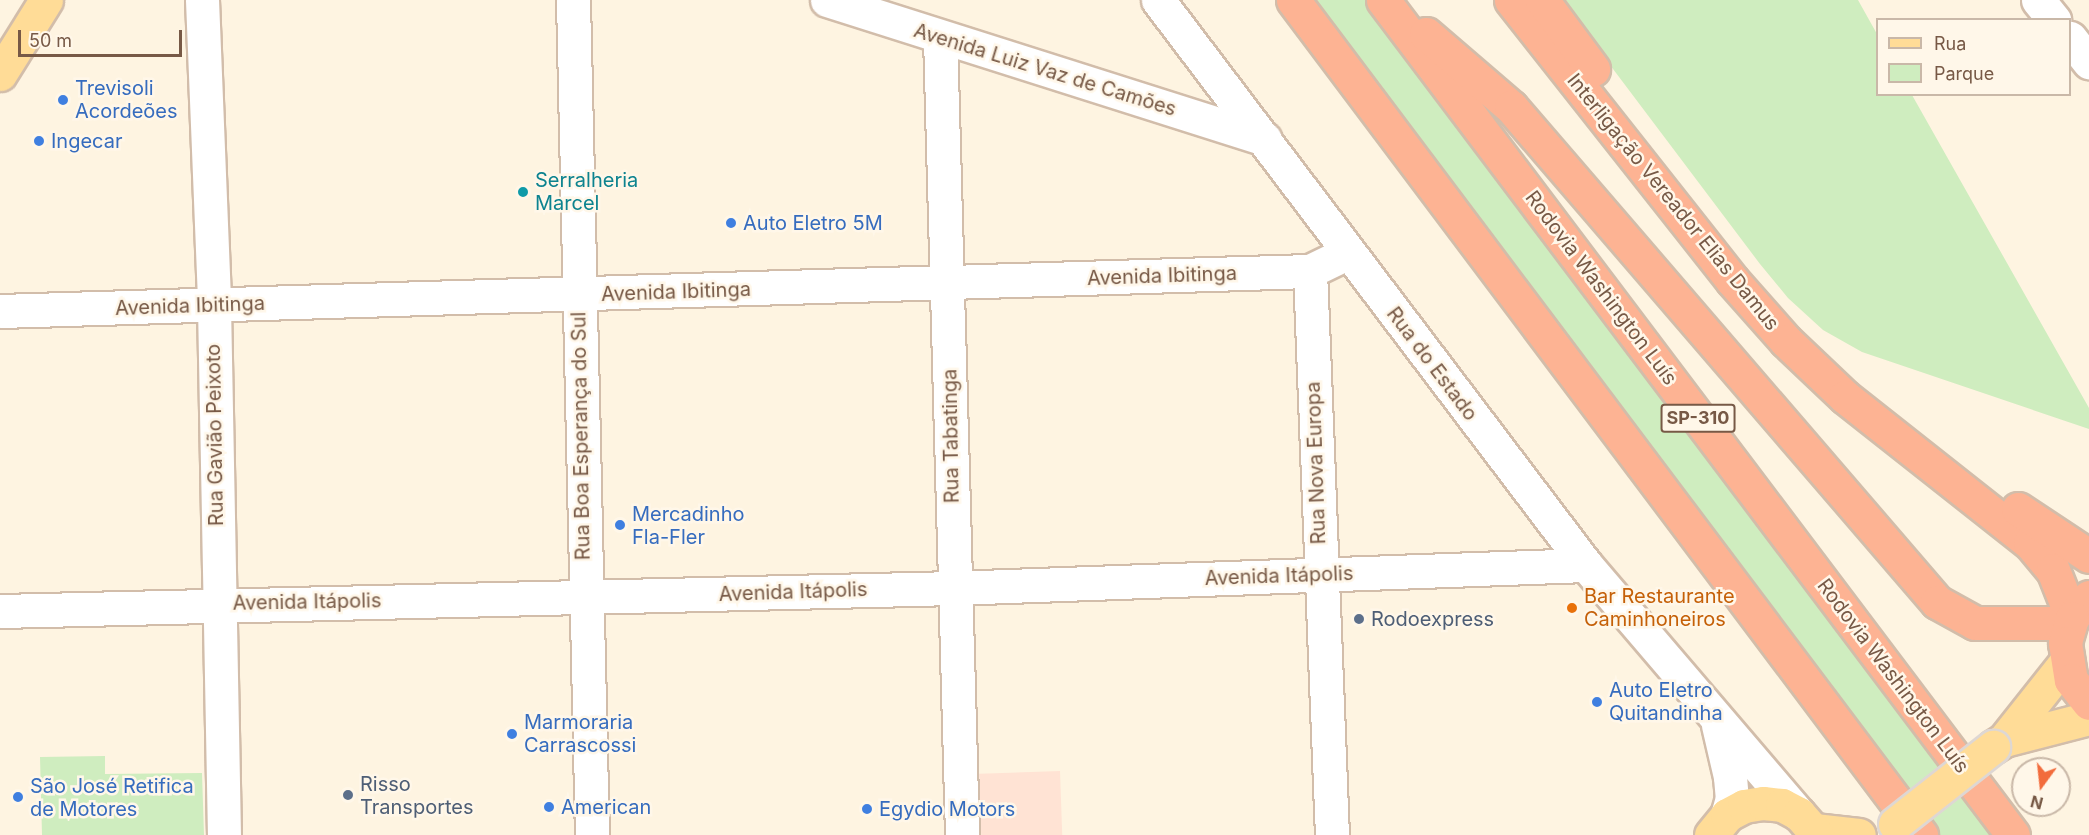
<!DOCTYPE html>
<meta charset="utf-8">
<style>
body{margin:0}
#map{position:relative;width:2089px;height:835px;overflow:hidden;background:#fef4e1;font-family:Inter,sans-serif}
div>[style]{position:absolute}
.commercial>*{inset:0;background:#ffe3d4;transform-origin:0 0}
.green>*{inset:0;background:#cfedbf}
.roads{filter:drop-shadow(2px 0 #d2bdaa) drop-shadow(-2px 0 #d2bdaa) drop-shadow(0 2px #d2bdaa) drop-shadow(0 -2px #d2bdaa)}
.minor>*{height:33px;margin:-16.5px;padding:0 16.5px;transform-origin:16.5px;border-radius:16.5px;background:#fff}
.major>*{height:33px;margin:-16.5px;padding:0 16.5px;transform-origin:16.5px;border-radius:16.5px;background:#ffdc97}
.highway>*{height:33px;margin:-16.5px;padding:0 16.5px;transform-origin:16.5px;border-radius:16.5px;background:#fdb393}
.bridges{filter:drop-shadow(2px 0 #ded7d3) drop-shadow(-2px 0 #ded7d3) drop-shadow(0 2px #ded7d3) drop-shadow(0 -2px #ded7d3)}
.major-bridge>*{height:33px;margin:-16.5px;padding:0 16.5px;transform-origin:16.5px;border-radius:16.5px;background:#ffdc97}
.dots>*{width:16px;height:16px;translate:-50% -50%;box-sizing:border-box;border:3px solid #fff7e9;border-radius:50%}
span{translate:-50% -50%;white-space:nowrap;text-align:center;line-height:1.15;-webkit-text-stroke:5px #fff7e9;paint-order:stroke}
.shield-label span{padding:2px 4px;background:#fff7e9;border:2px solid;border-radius:4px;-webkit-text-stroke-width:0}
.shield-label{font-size:18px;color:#775946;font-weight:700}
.street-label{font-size:20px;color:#775946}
.shop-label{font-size:20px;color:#366cbe}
.left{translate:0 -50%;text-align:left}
.culture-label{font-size:20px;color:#0d838f}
.food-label{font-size:20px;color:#c56008}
.service-label{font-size:20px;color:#4e5e75}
.legend{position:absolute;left:1876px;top:18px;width:195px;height:78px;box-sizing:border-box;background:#fff7e9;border:2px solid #c9b8a8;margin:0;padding:8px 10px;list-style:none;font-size:18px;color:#775946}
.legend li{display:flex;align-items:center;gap:12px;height:30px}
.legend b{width:30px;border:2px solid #c9b8a8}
.north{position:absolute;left:2011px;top:757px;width:60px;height:60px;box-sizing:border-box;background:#fff7e9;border:2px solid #c9b8a8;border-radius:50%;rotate:195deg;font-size:16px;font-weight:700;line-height:24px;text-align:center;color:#775946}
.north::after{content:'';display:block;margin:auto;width:21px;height:27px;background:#f26c3c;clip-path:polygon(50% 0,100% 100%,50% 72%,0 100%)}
.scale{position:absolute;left:18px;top:30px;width:164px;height:27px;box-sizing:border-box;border:3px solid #775946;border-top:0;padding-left:8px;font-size:18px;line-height:21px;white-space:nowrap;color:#775946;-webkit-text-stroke:4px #fff7e9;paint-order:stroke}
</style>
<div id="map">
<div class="commercial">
<div style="left:1060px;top:771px;width:64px;height:81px;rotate:88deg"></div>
</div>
<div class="green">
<div style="clip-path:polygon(1306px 0,1369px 0,1996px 835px,1938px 835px)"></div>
<div style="clip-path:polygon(1561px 0,1858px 0,1877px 34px,1878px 94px,1912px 95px,2089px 408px,2089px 429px,1862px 352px,1823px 330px,1788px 298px,1760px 264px)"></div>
<div style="clip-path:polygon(105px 756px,105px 774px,202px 773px,204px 835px,42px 835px,40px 757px)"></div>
</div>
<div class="roads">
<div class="minor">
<div style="left:202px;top:0;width:305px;rotate:87.7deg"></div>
<div style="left:214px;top:305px;width:530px;rotate:88.92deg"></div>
<div style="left:573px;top:0;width:835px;rotate:88.7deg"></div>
<div style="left:827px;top:0;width:459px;rotate:17.6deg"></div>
<div style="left:1158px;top:0;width:709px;rotate:52.86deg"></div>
<div style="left:1586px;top:565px;width:328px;rotate:49.5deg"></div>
<div style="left:2038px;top:0;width:26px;rotate:51deg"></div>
<div style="left:940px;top:37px;width:798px;rotate:88.42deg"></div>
<div style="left:2070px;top:38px;width:31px;rotate:52deg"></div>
<div style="left:1310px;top:271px;width:564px;rotate:87.77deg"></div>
<div style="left:0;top:311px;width:1311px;rotate:-1.75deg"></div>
<div style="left:1310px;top:271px;width:41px;rotate:-25.9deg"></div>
<div style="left:0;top:611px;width:953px;rotate:-1.38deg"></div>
<div style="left:953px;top:588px;width:633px;rotate:-2.08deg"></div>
<div style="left:1718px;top:725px;width:53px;rotate:77deg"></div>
<div style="left:1730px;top:777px;width:21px;rotate:85deg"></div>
<div style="left:1732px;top:798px;width:18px;rotate:106deg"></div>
</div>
<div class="major">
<div style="left:0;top:74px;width:87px;rotate:-58.1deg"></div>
<div style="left:2004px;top:740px;width:88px;rotate:-14.5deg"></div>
<div style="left:1993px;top:747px;width:13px;rotate:-32deg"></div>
<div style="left:2004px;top:740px;width:98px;rotate:-51.6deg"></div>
<div style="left:1814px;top:830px;width:45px;rotate:6.3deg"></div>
<div style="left:1711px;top:835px;width:26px;rotate:-51deg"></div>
<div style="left:1727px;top:815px;width:19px;rotate:-28deg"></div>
<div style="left:1744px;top:806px;width:19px;rotate:-9deg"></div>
<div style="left:1763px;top:803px;width:19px;rotate:6deg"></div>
<div style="left:1782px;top:805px;width:19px;rotate:28deg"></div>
<div style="left:1799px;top:814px;width:28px;rotate:49deg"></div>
</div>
<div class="highway">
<div style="left:1293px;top:0;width:1045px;rotate:53.05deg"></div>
<div style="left:1383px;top:0;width:1046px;rotate:52.97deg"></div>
<div style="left:1511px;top:0;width:357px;rotate:51.7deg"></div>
<div style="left:1732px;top:280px;width:81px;rotate:48.5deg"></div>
<div style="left:1786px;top:341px;width:81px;rotate:43.5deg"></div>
<div style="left:1845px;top:397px;width:236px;rotate:38.3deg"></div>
<div style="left:2030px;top:543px;width:35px;rotate:50deg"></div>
<div style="left:2053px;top:570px;width:52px;rotate:68.4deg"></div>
<div style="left:1542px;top:0;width:86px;rotate:53.5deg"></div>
<div style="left:1426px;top:34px;width:112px;rotate:40.7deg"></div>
<div style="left:1511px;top:107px;width:653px;rotate:49.28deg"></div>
<div style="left:1937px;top:602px;width:43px;rotate:28.9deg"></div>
<div style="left:1975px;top:623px;width:95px"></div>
<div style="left:2018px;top:509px;width:85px;rotate:33.5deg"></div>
<div style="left:2089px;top:597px;width:27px;rotate:129deg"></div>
<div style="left:2072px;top:618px;width:26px;rotate:106deg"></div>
<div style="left:2065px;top:643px;width:37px;rotate:81deg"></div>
<div style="left:2071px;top:680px;width:29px;rotate:52deg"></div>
</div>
</div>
<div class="bridges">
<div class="major-bridge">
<div style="left:1895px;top:824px;width:125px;rotate:-38.2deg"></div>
</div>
</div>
<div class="dots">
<div style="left:63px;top:100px;background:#3f7fe0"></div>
<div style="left:39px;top:141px;background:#3f7fe0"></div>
<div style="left:523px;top:192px;background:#0f9aa8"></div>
<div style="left:731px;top:223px;background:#3f7fe0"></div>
<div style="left:620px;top:525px;background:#3f7fe0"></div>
<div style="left:1572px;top:608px;background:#e8710a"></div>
<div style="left:1359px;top:619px;background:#5c6f8a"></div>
<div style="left:1597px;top:702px;background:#3f7fe0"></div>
<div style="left:512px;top:734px;background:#3f7fe0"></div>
<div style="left:348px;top:795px;background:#5c6f8a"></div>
<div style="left:18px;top:797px;background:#3f7fe0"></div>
<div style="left:549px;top:807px;background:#3f7fe0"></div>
<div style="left:867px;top:809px;background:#3f7fe0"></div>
</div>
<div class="shield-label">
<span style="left:1698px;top:418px">SP-310</span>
</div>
<div class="street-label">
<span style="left:1045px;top:70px;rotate:17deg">Avenida Luiz Vaz de Camões</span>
<span style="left:1673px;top:202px;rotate:51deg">Interligação Vereador Elias Damus</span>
<span style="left:1162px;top:276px;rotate:-2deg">Avenida Ibitinga</span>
<span style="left:1601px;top:288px;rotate:53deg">Rodovia Washington Luís</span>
<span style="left:676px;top:292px;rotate:-2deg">Avenida Ibitinga</span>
<span style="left:190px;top:306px;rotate:-2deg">Avenida Ibitinga</span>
<span style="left:1432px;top:364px;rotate:53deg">Rua do Estado</span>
<span style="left:215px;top:435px;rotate:-91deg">Rua Gavião Peixoto</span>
<span style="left:581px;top:436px;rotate:-91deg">Rua Boa Esperança do Sul</span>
<span style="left:951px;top:436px;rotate:-91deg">Rua Tabatinga</span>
<span style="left:1316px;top:463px;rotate:-92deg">Rua Nova Europa</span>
<span style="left:1279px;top:576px;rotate:-2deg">Avenida Itápolis</span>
<span style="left:793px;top:592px;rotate:-2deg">Avenida Itápolis</span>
<span style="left:307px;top:602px;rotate:-1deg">Avenida Itápolis</span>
<span style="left:1893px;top:676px;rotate:53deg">Rodovia Washington Luís</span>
</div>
<div class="shop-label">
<span class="left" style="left:75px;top:100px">Trevisoli<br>Acordeões</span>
<span class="left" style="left:51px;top:141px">Ingecar</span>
<span class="left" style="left:743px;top:223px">Auto Eletro 5M</span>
<span class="left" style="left:632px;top:526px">Mercadinho<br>Fla-Fler</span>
<span class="left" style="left:1609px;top:702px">Auto Eletro<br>Quitandinha</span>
<span class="left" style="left:524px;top:734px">Marmoraria<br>Carrascossi</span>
<span class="left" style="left:30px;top:798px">São José Retifica<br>de Motores</span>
<span class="left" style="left:561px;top:807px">American</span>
<span class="left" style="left:879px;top:809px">Egydio Motors</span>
</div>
<div class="culture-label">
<span class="left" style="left:535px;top:192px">Serralheria<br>Marcel</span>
</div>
<div class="food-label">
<span class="left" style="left:1584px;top:608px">Bar Restaurante<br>Caminhoneiros</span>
</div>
<div class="service-label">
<span class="left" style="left:1371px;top:619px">Rodoexpress</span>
<span class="left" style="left:360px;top:796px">Risso<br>Transportes</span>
</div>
<ul class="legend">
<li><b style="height:8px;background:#ffdc97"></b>Rua</li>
<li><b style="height:16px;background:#cfedbf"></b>Parque</li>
</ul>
<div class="north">N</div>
<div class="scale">50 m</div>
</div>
